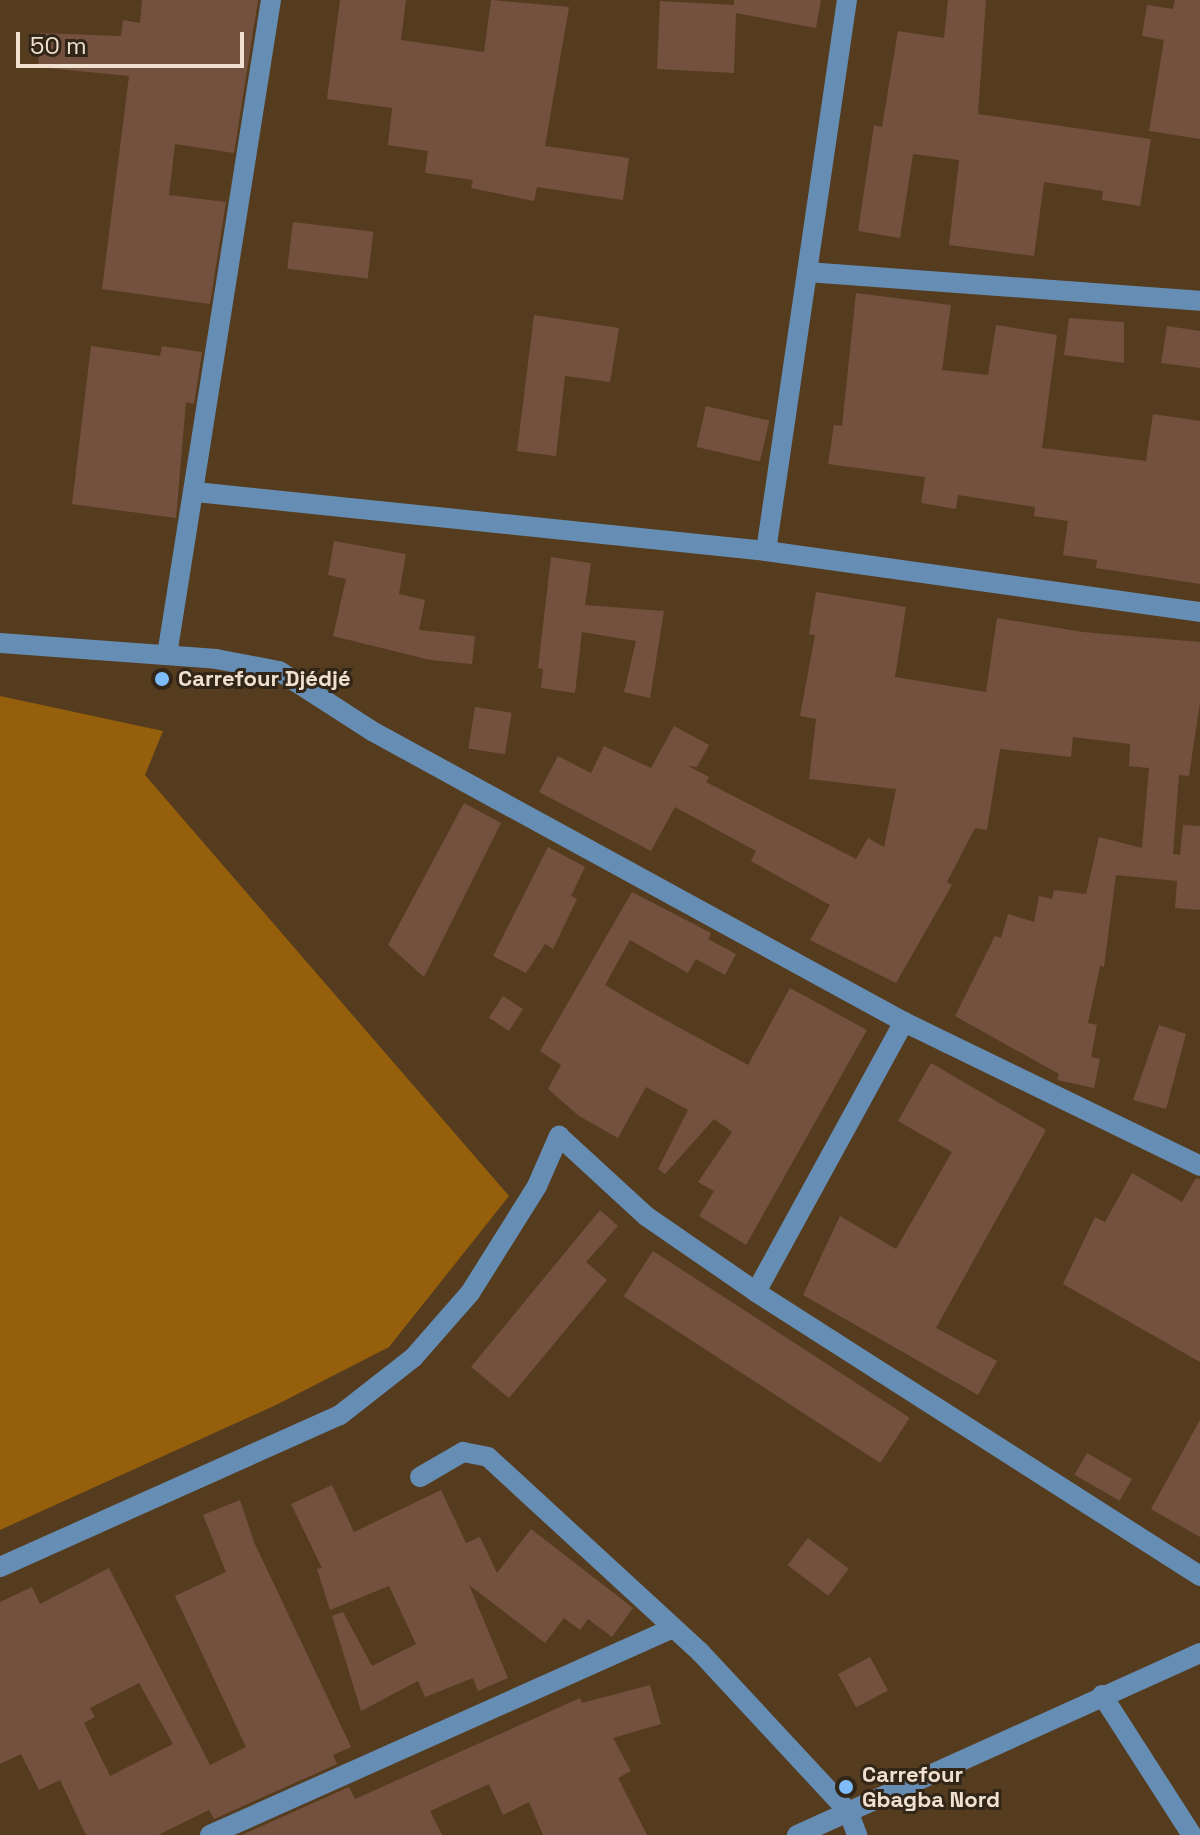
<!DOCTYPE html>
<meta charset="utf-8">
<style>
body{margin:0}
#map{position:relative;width:1200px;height:1835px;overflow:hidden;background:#553c1f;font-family:"Space Grotesk",sans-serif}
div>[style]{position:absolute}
.green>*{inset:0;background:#965f0b}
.building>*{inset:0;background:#74513e;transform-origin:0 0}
.minor>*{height:20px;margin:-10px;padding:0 10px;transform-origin:10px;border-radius:10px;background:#668db4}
.dots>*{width:22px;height:22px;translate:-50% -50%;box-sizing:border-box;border:4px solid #322619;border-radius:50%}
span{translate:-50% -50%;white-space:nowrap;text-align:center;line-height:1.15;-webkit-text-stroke:6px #322619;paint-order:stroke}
.poi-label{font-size:22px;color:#efe0cf;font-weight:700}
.left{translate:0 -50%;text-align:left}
.scale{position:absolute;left:16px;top:32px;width:228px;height:36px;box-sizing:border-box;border:4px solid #efe0cf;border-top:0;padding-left:10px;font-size:24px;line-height:28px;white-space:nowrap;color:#efe0cf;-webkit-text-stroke:6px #322619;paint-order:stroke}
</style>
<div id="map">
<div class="green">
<div style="clip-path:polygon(0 696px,163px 731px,145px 775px,509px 1196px,389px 1347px,276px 1405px,0 1530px)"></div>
</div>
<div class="building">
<div style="clip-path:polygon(142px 0,258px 0,234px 153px,175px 144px,169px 195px,226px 202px,210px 304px,102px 289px,129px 76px,38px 67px,40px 33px,121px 36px,123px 20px,140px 23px)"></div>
<div style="clip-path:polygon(340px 0,406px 0,401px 40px,484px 52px,491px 0,569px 7px,545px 146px,629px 158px,623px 200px,537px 187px,534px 201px,471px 188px,473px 180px,425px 173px,428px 151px,388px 145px,392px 108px,327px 99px)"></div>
<div style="clip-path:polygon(734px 0,821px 0,816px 28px,736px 13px,734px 73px,657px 69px,660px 1px,734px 5px)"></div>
<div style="clip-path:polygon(948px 0,986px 0,978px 114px,1151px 139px,1140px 206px,1102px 200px,1103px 191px,1044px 182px,1034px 256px,949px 245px,959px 160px,913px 154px,900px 238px,858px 231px,874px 125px,882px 127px,898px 31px,944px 38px)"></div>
<div style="clip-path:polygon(1175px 0,1200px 0,1200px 139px,1149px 131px,1164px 40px,1142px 36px,1147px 5px,1173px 9px)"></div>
<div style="left:293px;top:222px;width:81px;height:47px;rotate:7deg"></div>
<div style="clip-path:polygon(856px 293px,951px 305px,942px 370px,988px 375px,996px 325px,1057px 335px,1042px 448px,1146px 461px,1153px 414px,1200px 421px,1200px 584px,1096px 568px,1097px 560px,1063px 555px,1068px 521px,1034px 516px,1035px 507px,958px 495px,956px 509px,921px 503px,925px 477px,828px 464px,834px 425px,842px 426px)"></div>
<div style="clip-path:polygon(534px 315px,619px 328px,610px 382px,565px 376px,556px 456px,517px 451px)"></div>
<div style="clip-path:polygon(1069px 318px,1124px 322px,1124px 363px,1064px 355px)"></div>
<div style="clip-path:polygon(1167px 326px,1200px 331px,1200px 368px,1161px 363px)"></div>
<div style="clip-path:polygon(91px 346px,160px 356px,162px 346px,202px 352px,194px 404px,186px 402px,176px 518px,72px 504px)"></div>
<div style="left:706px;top:406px;width:65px;height:42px;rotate:13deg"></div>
<div style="clip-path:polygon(334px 541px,406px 554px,399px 594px,425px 600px,419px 630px,475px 636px,472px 664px,430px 660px,333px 636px,346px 579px,328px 575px)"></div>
<div style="clip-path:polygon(551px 557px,591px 563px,585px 605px,664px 611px,650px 698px,624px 692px,636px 641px,582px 632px,575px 693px,541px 688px,543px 669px,538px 668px)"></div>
<div style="clip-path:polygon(816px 592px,906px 607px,895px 677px,986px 692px,997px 618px,1083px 632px,1200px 642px,1200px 702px,1189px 776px,1179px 775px,1173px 854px,1180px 855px,1183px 825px,1200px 826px,1200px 910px,1175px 908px,1177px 881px,1116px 875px,1104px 967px,1100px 966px,1088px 1023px,1097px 1025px,1091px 1057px,1100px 1059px,1094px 1088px,1057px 1080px,1059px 1074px,955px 1016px,995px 936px,1001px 938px,1008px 914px,1034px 922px,1039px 896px,1052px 899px,1054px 890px,1086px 894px,1099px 837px,1142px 848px,1149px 768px,1129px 766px,1130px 744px,1073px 737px,1071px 757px,1000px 749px,987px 830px,975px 828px,947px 882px,952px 885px,896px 983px,810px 940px,830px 905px,751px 861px,756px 851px,675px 807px,651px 851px,539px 792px,558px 756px,591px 773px,604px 746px,651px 768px,674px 726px,709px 745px,697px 767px,688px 766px,709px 777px,706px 782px,856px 859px,868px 838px,884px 847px,896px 789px,809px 779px,816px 719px,800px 716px,815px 635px,809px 634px)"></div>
<div style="left:475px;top:707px;width:37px;height:42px;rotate:9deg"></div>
<div style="clip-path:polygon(464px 803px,501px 823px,424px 977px,388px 945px)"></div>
<div style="clip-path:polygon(548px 847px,585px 867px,571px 896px,577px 899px,553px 949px,545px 944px,526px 973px,493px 956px)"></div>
<div style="clip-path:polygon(632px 892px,711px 933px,708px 939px,736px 954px,725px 975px,696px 959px,688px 973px,630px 940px,605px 985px,647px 1010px,748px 1065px,790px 988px,867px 1030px,746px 1245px,699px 1216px,714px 1191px,698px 1182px,732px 1132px,714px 1119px,665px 1174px,658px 1169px,688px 1110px,646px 1087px,618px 1138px,579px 1116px,548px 1089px,561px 1065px,540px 1051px)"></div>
<div style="left:503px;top:996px;width:24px;height:26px;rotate:33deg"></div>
<div style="clip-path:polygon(1159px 1025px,1186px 1034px,1166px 1109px,1133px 1100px)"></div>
<div style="clip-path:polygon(931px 1063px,1046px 1130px,936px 1328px,997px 1361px,978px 1395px,803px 1295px,840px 1216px,896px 1249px,952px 1152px,898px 1121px)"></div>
<div style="clip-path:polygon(1132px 1173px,1182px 1202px,1196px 1178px,1200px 1179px,1200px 1362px,1063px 1284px,1095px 1217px,1105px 1222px)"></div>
<div style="clip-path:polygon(600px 1210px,618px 1226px,586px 1262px,607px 1280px,509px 1398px,471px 1367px)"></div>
<div style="left:653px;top:1251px;width:306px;height:54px;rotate:33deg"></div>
<div style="clip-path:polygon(1200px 1420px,1200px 1537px,1151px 1509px)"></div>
<div style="left:1087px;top:1453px;width:52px;height:25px;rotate:30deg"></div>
<div style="clip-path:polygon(332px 1485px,354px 1532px,441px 1490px,466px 1543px,480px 1537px,497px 1573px,531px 1529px,633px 1608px,612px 1637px,588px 1619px,580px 1630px,564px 1618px,545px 1643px,469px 1585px,508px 1678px,478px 1691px,473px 1678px,425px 1697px,418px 1681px,361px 1711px,332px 1616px,343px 1612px,372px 1666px,416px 1644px,389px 1586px,330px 1610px,317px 1569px,322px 1568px,291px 1504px)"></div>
<div style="clip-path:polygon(evenodd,240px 1500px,254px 1542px,351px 1747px,333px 1755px,337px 1764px,214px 1819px,209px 1810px,158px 1835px,86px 1835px,60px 1780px,39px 1790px,21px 1754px,0 1764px,0 1602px,32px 1587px,40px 1604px,109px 1568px,210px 1765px,246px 1747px,175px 1596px,226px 1572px,203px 1515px,240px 1500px,139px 1683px,173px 1744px,110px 1776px,84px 1723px,95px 1717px,90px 1708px,139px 1683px)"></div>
<div style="left:808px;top:1538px;width:51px;height:34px;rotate:37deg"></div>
<div style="left:870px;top:1657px;width:38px;height:36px;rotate:62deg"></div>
<div style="clip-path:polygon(650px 1685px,661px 1724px,613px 1738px,631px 1771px,618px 1778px,647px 1835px,543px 1835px,529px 1802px,503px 1815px,489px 1784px,430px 1811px,442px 1835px,242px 1835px,349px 1787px,355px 1799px,580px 1698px,582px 1703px)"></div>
</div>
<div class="minor">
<div style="left:807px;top:272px;width:394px;rotate:4.2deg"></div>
<div style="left:196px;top:492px;width:573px;rotate:5.91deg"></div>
<div style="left:766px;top:551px;width:438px;rotate:8deg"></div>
<div style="left:766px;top:551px;width:557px;rotate:-81.64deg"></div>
<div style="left:0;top:643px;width:217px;rotate:4.2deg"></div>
<div style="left:216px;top:659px;width:64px;rotate:10.8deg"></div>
<div style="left:279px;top:671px;width:111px;rotate:32.8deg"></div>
<div style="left:372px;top:731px;width:606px;rotate:28.68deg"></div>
<div style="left:904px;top:1022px;width:329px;rotate:25.9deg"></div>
<div style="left:167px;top:655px;width:663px;rotate:-80.98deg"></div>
<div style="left:756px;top:1292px;width:308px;rotate:-61.3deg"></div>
<div style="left:420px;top:1477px;width:50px;rotate:-30.2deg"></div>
<div style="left:463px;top:1452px;width:25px;rotate:11deg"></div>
<div style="left:488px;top:1457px;width:289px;rotate:42.6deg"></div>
<div style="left:701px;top:1653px;width:216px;rotate:47.1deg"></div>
<div style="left:848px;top:1811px;width:26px;rotate:69deg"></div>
<div style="left:0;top:1567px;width:372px;rotate:-24.1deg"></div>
<div style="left:340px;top:1415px;width:93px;rotate:-38deg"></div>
<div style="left:413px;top:1358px;width:86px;rotate:-48.8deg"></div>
<div style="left:470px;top:1293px;width:126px;rotate:-57.9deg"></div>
<div style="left:537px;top:1186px;width:55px;rotate:-66.3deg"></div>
<div style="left:559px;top:1136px;width:118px;rotate:42.6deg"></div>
<div style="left:646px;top:1216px;width:134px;rotate:34.6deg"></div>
<div style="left:756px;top:1292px;width:527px;rotate:32.6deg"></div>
<div style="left:1102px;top:1695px;width:166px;rotate:57.3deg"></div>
<div style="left:210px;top:1835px;width:507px;rotate:-24.09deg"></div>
<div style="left:797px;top:1835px;width:442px;rotate:-24.3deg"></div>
</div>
<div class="dots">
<div style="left:162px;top:679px;background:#7fbdfa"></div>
<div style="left:846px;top:1787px;background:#7fbdfa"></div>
</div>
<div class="poi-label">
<span class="left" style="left:178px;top:679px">Carrefour Djédjé</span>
<span class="left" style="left:862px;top:1787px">Carrefour<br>Gbagba Nord</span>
</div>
<div class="scale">50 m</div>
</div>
